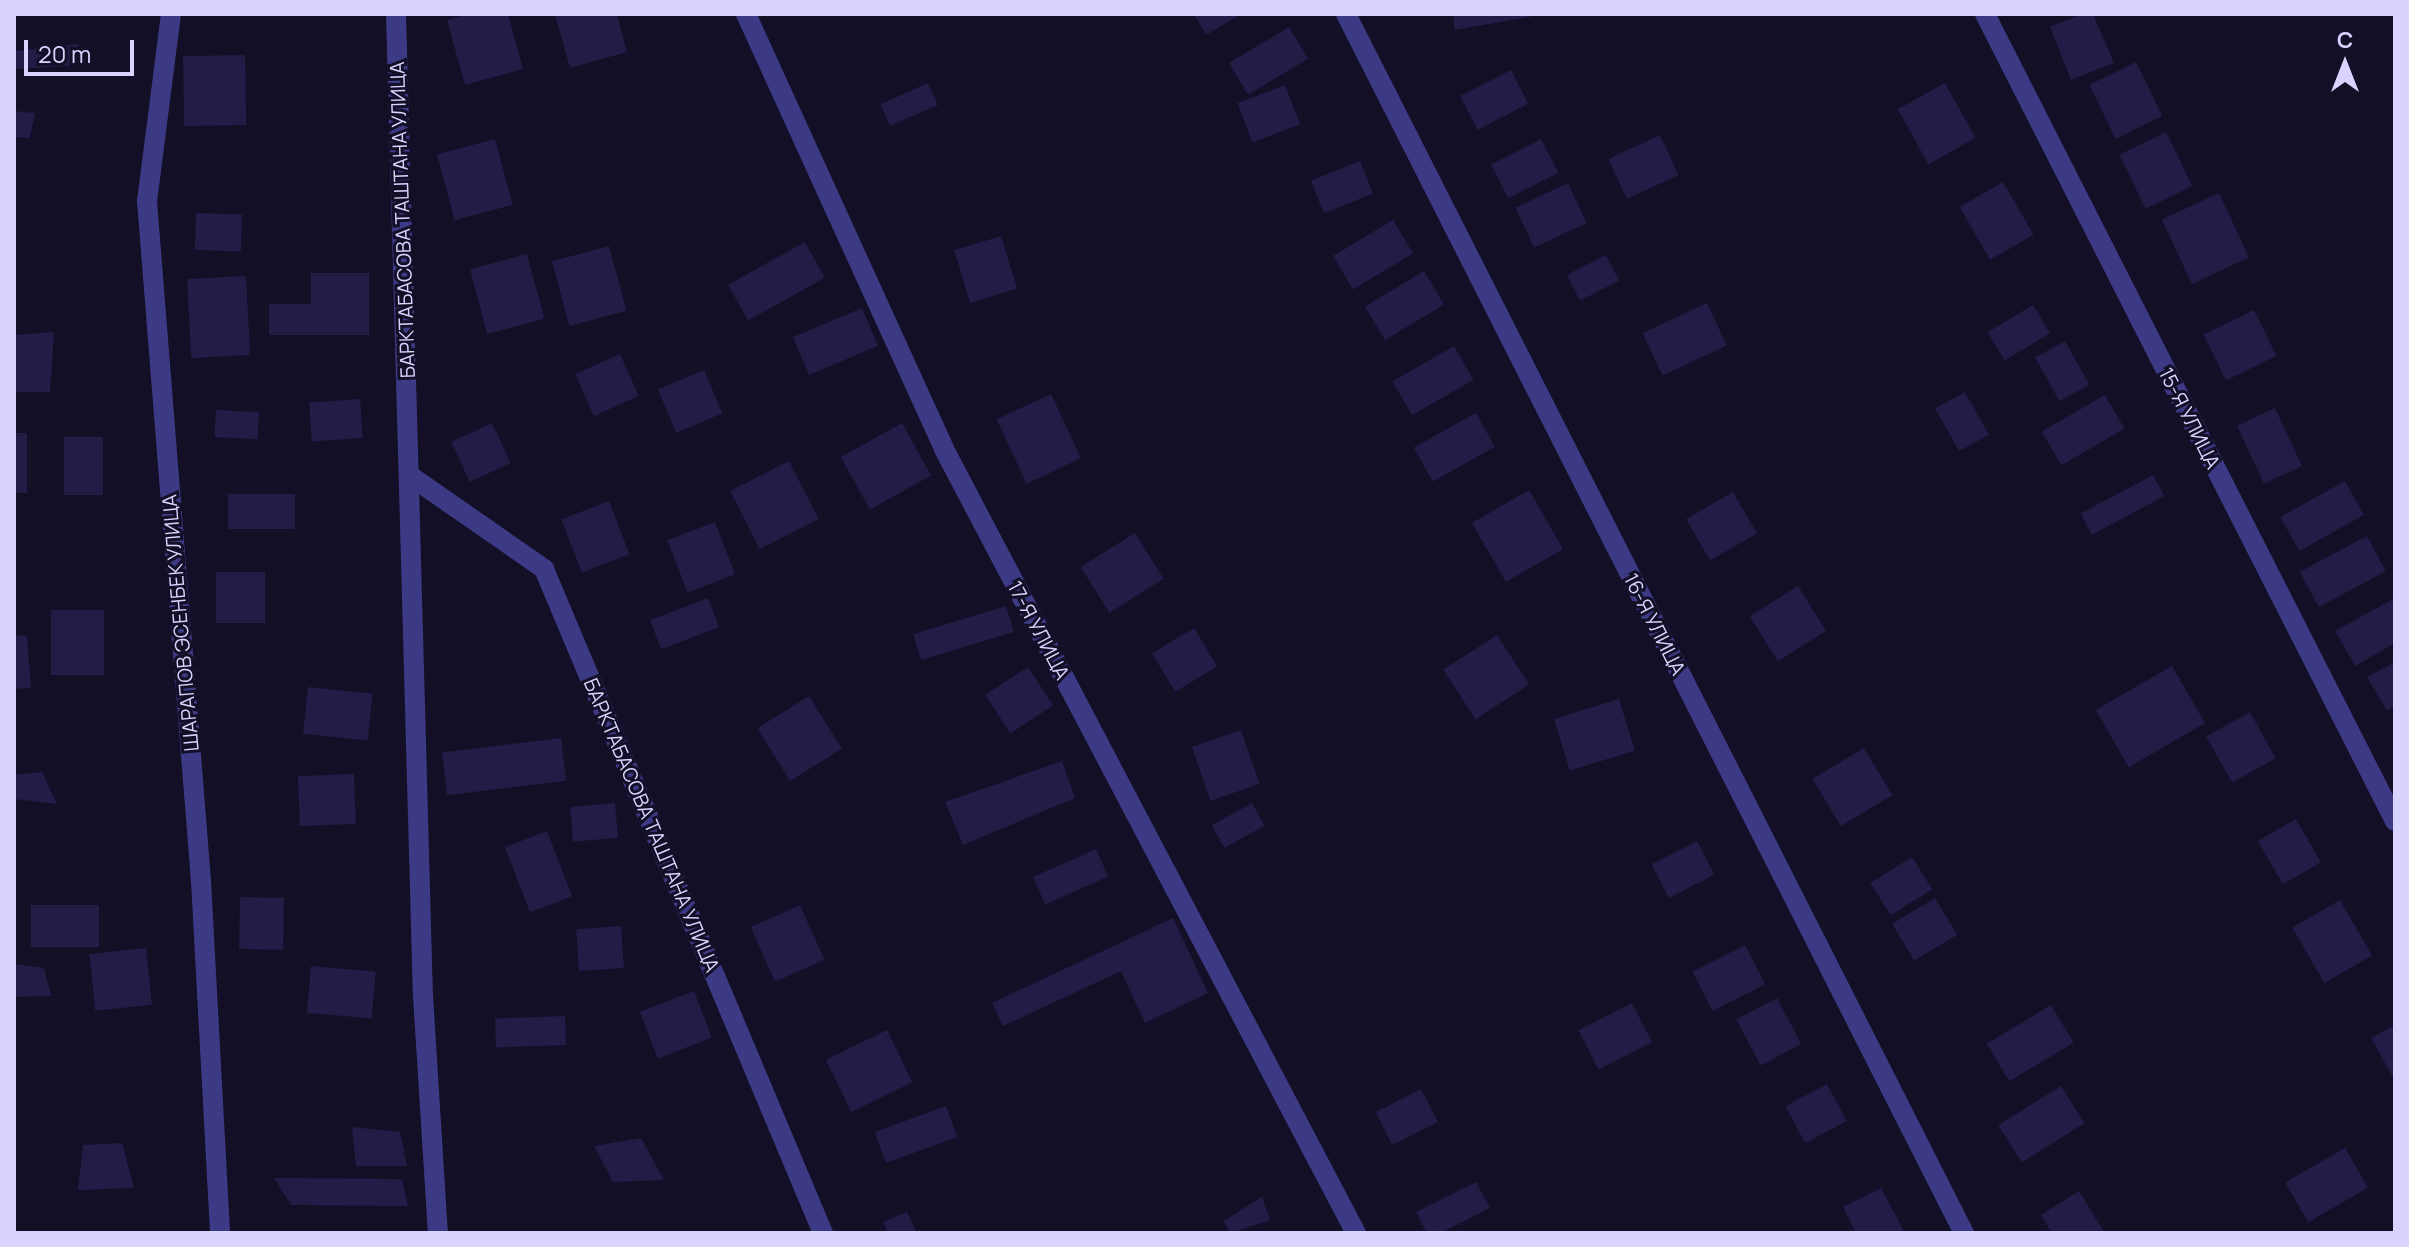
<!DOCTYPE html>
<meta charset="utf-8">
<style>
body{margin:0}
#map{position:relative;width:2409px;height:1247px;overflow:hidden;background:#130f26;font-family:Manrope,sans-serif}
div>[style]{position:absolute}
.building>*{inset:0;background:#241b47;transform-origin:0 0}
.minor>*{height:20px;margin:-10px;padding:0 10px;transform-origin:10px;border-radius:10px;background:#3d3a85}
span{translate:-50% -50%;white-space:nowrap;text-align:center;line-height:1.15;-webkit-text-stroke:6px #130f26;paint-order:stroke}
.street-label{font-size:20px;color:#d9d4ff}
.frame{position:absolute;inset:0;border:16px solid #d9d4ff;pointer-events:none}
.north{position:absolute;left:2305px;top:24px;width:80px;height:80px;-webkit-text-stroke:6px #130f26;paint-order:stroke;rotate:0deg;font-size:22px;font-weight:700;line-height:32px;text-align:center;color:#d9d4ff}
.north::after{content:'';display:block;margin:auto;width:28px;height:36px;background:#d9d4ff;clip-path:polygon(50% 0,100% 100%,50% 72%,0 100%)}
.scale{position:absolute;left:24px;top:40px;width:110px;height:36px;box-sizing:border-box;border:4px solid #d9d4ff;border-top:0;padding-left:10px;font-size:24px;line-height:28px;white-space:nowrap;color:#d9d4ff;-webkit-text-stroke:6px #130f26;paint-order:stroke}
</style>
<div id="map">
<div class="building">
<div style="clip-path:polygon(468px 14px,508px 14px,523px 69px,465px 85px,447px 20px)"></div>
<div style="clip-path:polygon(555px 14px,617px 14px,627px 52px,570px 68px)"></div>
<div style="clip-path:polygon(1194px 14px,1241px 14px,1206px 35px)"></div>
<div style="clip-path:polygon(1453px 14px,1534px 14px,1534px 16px,1455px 30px)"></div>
<div style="clip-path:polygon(2082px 14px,2093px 14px,2114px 63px,2071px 80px,2050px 27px)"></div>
<div style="left:1289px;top:27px;width:37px;height:70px;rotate:59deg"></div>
<div style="clip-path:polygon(78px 44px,83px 65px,16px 69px,16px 51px)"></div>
<div style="left:245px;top:55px;width:70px;height:62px;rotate:89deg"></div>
<div style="left:2136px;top:62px;width:60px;height:52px;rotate:64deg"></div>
<div style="left:1511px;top:70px;width:38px;height:57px;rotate:63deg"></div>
<div style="left:928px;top:83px;width:24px;height:52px;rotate:66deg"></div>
<div style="left:1945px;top:83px;width:63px;height:54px;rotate:61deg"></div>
<div style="left:1285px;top:85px;width:42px;height:51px;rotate:69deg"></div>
<div style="clip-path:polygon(14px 111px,35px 113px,30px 138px,14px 137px)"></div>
<div style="left:2166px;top:132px;width:60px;height:52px;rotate:64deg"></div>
<div style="left:1660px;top:135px;width:44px;height:57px;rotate:65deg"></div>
<div style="left:495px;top:139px;width:68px;height:60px;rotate:75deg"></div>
<div style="left:1541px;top:139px;width:38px;height:56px;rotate:63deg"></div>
<div style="left:1360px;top:161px;width:35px;height:53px;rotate:68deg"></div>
<div style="left:2003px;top:182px;width:61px;height:50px;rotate:60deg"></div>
<div style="left:1568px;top:183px;width:44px;height:58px;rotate:65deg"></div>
<div style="left:2219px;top:193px;width:71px;height:63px;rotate:65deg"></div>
<div style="left:196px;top:213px;width:46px;height:37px;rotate:2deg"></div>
<div style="left:1393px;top:220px;width:39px;height:70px;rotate:59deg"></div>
<div style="left:1001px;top:236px;width:55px;height:49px;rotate:73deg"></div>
<div style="left:805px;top:242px;width:41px;height:88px;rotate:61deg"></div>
<div style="left:609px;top:246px;width:67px;height:59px;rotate:75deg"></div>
<div style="left:527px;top:254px;width:67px;height:59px;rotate:75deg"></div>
<div style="left:1606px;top:255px;width:29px;height:44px;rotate:63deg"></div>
<div style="left:1424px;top:271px;width:39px;height:69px;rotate:59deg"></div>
<div style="clip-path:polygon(311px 273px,369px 273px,369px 335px,269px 335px,269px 304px,311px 304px)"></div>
<div style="left:246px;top:276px;width:79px;height:59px;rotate:87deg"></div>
<div style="left:1707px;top:303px;width:47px;height:71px;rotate:65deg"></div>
<div style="left:2033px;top:305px;width:33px;height:53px;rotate:59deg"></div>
<div style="left:862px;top:308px;width:41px;height:75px;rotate:67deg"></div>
<div style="left:2254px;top:310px;width:51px;height:56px;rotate:64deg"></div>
<div style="clip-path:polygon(54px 332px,50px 392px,14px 392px,14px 335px)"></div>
<div style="left:2065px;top:341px;width:50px;height:34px;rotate:61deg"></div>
<div style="left:1454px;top:346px;width:39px;height:71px;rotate:60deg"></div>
<div style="left:620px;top:354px;width:46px;height:49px;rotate:66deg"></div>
<div style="left:704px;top:370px;width:47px;height:50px;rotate:67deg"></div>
<div style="left:1965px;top:392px;width:49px;height:34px;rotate:61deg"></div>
<div style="left:1051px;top:394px;width:71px;height:60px;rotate:65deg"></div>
<div style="left:2105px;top:395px;width:39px;height:73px;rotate:60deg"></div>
<div style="left:360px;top:399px;width:39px;height:51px;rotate:86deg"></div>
<div style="left:2275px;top:408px;width:64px;height:42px;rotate:65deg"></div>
<div style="left:216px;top:410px;width:43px;height:27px;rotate:3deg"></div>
<div style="left:1476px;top:413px;width:39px;height:71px;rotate:61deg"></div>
<div style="left:492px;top:423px;width:44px;height:45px;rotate:65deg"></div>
<div style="left:902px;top:423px;width:60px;height:70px;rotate:61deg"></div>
<div style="left:14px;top:433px;width:13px;height:60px"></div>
<div style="left:64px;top:437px;width:39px;height:58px"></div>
<div style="left:789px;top:461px;width:65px;height:66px;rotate:63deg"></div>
<div style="left:2153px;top:475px;width:24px;height:82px;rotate:62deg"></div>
<div style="left:2345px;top:481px;width:39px;height:74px;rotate:61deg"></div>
<div style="left:1529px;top:490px;width:68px;height:66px;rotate:60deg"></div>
<div style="left:1733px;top:492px;width:48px;height:54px;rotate:60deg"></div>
<div style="left:295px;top:494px;width:35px;height:67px;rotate:90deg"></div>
<div style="left:609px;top:501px;width:57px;height:51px;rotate:69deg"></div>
<div style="left:715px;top:522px;width:56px;height:51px;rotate:69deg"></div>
<div style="left:1135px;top:533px;width:54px;height:64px;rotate:58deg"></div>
<div style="left:2367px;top:536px;width:40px;height:76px;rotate:62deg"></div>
<div style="left:265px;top:572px;width:51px;height:49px;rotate:90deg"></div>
<div style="left:1798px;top:586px;width:53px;height:57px;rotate:58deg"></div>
<div style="left:708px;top:598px;width:31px;height:62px;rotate:69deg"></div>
<div style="clip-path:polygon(2395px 598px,2395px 643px,2355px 666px,2335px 631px)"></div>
<div style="left:1006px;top:606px;width:27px;height:97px;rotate:73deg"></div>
<div style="left:51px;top:610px;width:53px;height:65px"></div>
<div style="left:1194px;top:628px;width:45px;height:49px;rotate:59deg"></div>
<div style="clip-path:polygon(14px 635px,27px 636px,31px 688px,14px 689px)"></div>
<div style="left:1497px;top:635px;width:59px;height:64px;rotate:57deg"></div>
<div style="clip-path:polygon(2395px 662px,2395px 706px,2387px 711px,2367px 677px)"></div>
<div style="left:2172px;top:666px;width:66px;height:88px;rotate:60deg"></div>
<div style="left:1028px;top:667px;width:46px;height:51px;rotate:57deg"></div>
<div style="left:308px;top:687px;width:65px;height:47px;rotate:6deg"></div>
<div style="left:809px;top:696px;width:62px;height:61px;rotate:58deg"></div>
<div style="left:1619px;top:699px;width:54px;height:68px;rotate:73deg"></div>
<div style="left:2250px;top:712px;width:53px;height:50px;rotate:61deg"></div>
<div style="left:1241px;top:730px;width:57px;height:52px;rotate:71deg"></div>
<div style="left:561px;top:738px;width:43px;height:120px;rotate:83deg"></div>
<div style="left:1864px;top:748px;width:55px;height:60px;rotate:59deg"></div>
<div style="clip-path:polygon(1062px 761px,1075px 798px,963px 845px,945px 802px)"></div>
<div style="clip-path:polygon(42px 772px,57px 804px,14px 799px,14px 775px)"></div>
<div style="left:354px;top:774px;width:50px;height:56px;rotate:88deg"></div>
<div style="left:615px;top:803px;width:35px;height:45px;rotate:85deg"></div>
<div style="left:1252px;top:803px;width:26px;height:46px;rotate:61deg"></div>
<div style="left:2296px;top:819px;width:50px;height:44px;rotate:60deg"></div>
<div style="left:547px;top:831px;width:70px;height:45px;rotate:69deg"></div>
<div style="left:1697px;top:841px;width:38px;height:51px;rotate:63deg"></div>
<div style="left:1096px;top:849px;width:30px;height:69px;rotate:66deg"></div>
<div style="left:1912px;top:857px;width:38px;height:49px;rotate:58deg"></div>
<div style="left:240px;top:897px;width:44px;height:52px;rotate:1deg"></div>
<div style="left:1935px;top:898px;width:43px;height:50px;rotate:59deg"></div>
<div style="left:2340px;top:900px;width:64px;height:55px;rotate:60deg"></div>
<div style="left:31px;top:905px;width:68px;height:42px"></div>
<div style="left:800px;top:905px;width:60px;height:54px;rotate:66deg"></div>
<div style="clip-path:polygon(1173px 918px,1208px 993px,1145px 1023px,1121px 971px,1003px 1026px,992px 1003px)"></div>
<div style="left:621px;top:926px;width:42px;height:45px;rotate:86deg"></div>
<div style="left:1745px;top:945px;width:44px;height:59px;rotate:63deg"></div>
<div style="left:146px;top:948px;width:57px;height:57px;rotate:84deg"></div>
<div style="clip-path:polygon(14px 964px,44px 968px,51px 996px,14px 997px)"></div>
<div style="left:311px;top:966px;width:65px;height:47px;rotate:5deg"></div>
<div style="left:694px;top:991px;width:50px;height:58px;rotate:69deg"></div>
<div style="left:1777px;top:998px;width:52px;height:46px;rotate:62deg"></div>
<div style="left:1632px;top:1003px;width:44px;height:60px;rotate:63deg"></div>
<div style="left:2051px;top:1005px;width:44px;height:75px;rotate:59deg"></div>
<div style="left:565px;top:1016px;width:29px;height:70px;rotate:88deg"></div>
<div style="clip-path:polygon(2395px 1025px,2395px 1081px,2371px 1038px)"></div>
<div style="left:887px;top:1030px;width:58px;height:68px;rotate:64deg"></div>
<div style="left:1827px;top:1084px;width:42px;height:47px;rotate:62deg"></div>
<div style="left:2061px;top:1086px;width:44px;height:74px;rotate:58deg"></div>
<div style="left:1421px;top:1089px;width:37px;height:51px;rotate:63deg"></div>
<div style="left:946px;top:1106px;width:33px;height:76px;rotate:70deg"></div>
<div style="clip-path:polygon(352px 1127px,400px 1132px,407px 1166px,356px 1166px)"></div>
<div style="clip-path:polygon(641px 1138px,664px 1180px,613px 1182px,594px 1146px)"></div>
<div style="clip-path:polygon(122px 1143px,134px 1188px,78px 1190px,83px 1145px)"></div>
<div style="left:2345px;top:1148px;width:46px;height:69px;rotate:60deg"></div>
<div style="clip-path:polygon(274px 1178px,402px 1179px,408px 1206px,291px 1205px)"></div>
<div style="clip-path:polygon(1476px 1182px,1490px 1208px,1441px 1233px,1427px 1233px,1416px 1212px)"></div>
<div style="clip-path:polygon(1881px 1188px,1905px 1233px,1856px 1233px,1843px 1207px)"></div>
<div style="clip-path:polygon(2079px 1191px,2104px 1232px,2052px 1233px,2041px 1215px)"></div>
<div style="clip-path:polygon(1262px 1197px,1270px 1220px,1231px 1233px,1223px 1221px)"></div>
<div style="clip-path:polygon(907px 1212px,917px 1233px,888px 1233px,883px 1222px)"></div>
</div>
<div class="minor">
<div style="left:171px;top:14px;width:189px;rotate:97.3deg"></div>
<div style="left:147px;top:201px;width:682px;rotate:85.46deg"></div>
<div style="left:201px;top:881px;width:353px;rotate:86.9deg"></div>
<div style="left:396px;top:14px;width:982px;rotate:88.43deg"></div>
<div style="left:423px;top:996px;width:237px;rotate:86.4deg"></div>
<div style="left:746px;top:14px;width:478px;rotate:65.5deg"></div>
<div style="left:944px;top:449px;width:886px;rotate:62.28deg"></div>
<div style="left:1346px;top:14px;width:1367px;rotate:63.12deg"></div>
<div style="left:1985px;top:14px;width:905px;rotate:63.07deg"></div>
<div style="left:409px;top:475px;width:165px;rotate:34.8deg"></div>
<div style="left:544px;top:569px;width:720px;rotate:67.21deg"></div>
</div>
<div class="street-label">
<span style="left:402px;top:220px;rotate:-92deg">БАРКТАБАСОВА ТАШТАНА УЛИЦА</span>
<span style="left:2190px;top:418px;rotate:63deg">15-Я УЛИЦА</span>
<span style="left:180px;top:623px;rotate:-95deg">ШАРАПОВ ЭСЕНБЕК УЛИЦА</span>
<span style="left:1655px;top:624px;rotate:63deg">16-Я УЛИЦА</span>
<span style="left:1039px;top:630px;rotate:62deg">17-Я УЛИЦА</span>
<span style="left:652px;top:825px;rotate:67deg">БАРКТАБАСОВА ТАШТАНА УЛИЦА</span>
</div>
<div class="frame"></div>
<div class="north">С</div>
<div class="scale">20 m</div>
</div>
